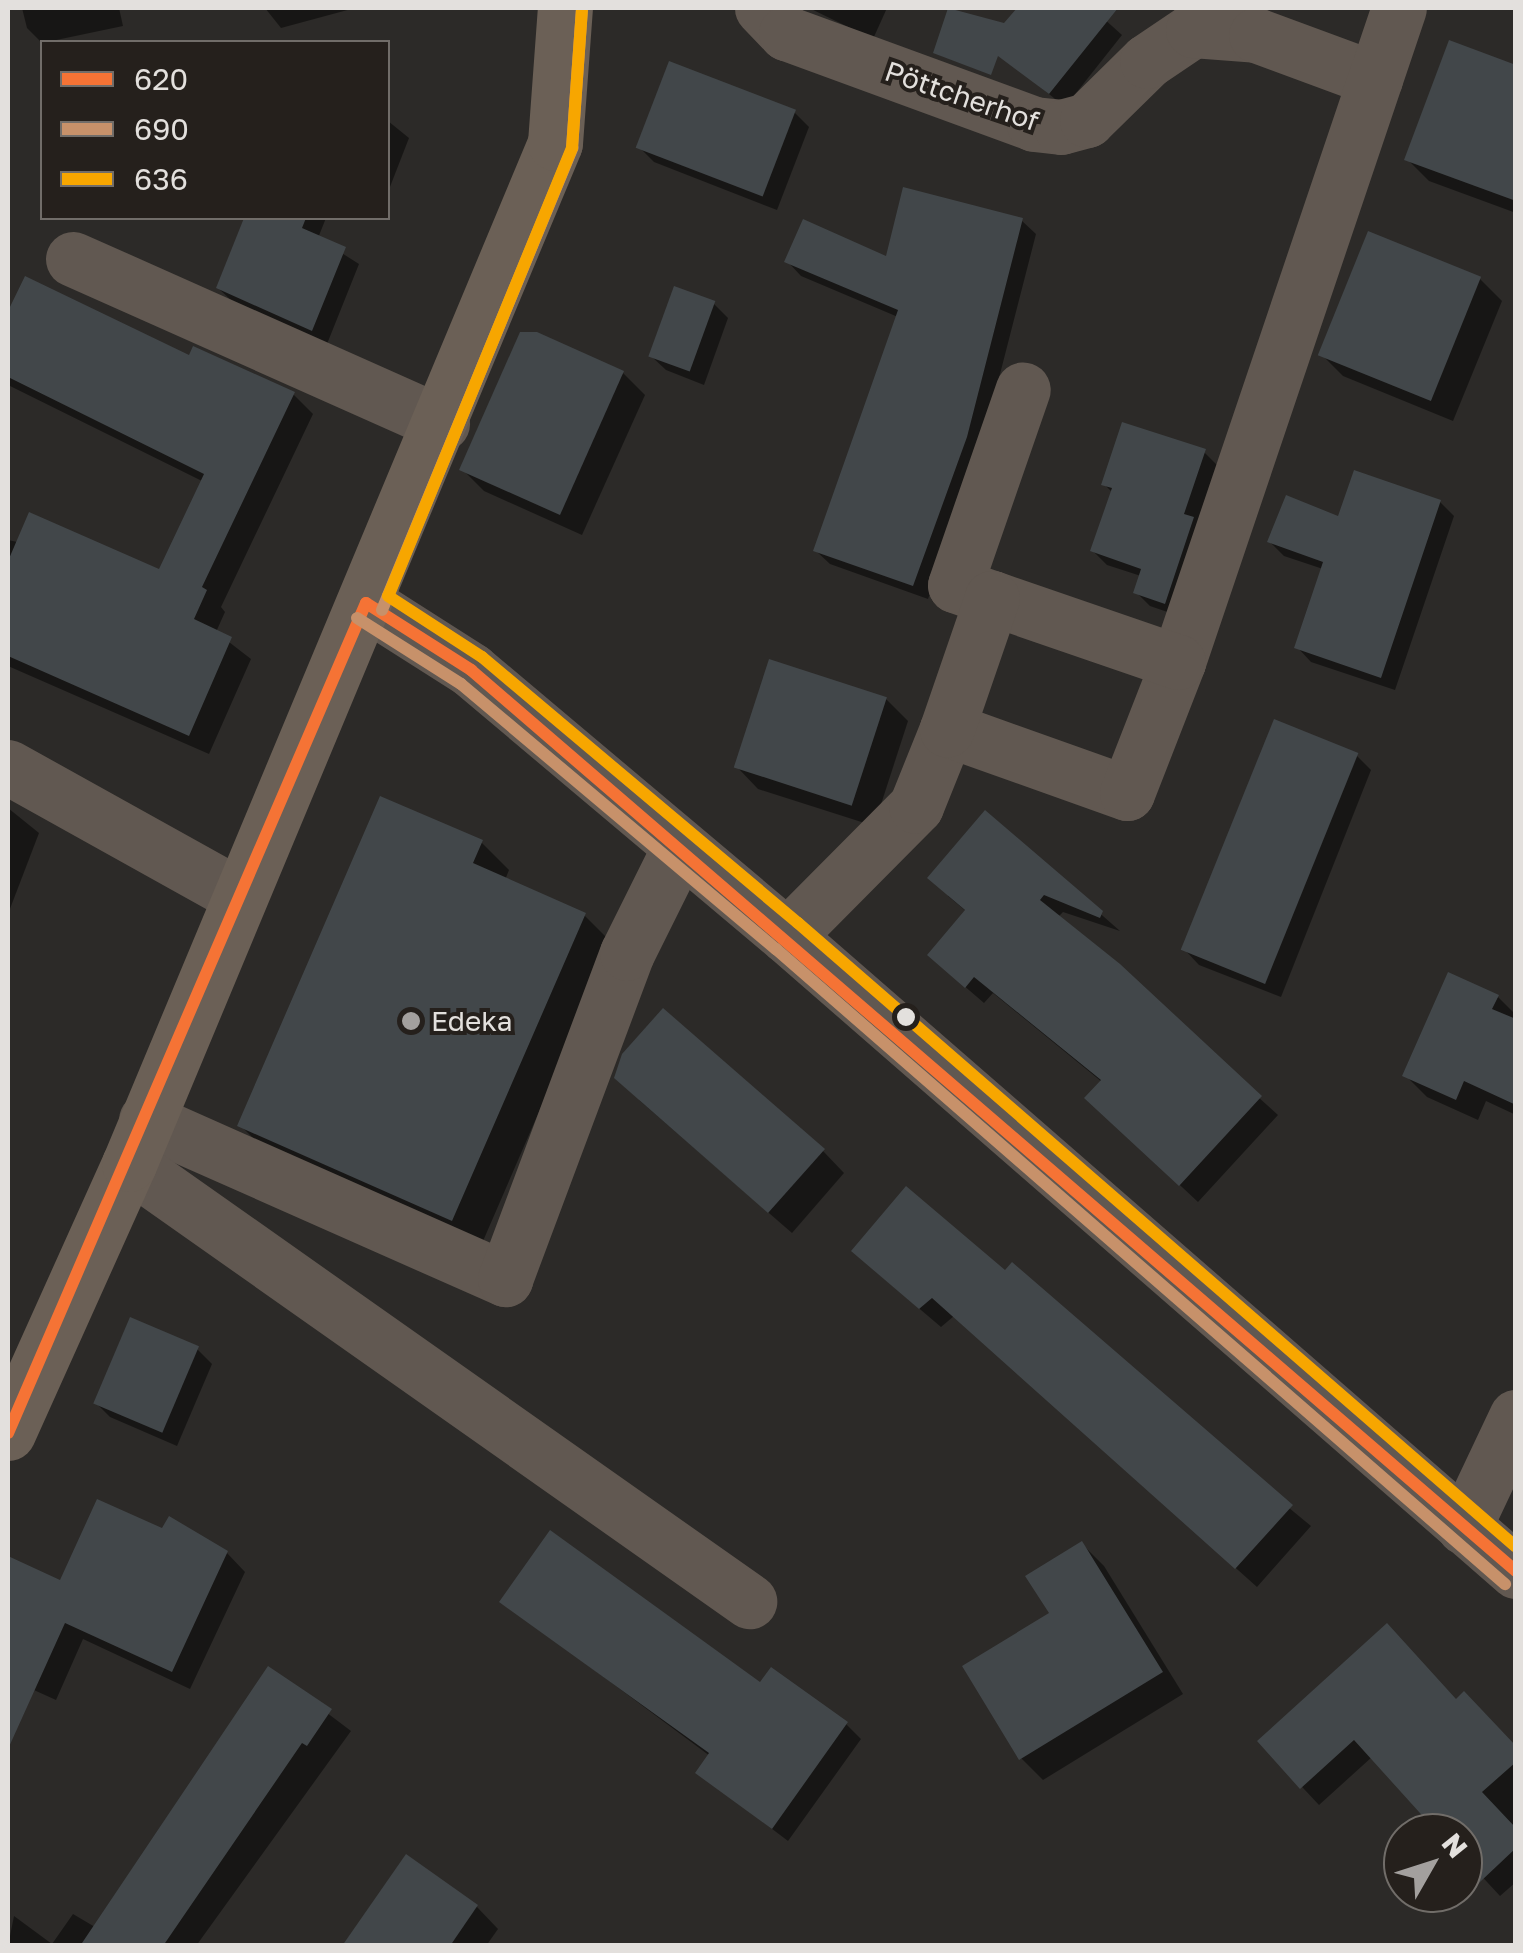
<!DOCTYPE html>
<meta charset="utf-8">
<style>
body{margin:0}
#map{position:relative;width:1523px;height:1953px;overflow:hidden;background:#2c2a28;font-family:"Golos Text",sans-serif}
div>[style]{position:absolute}
.shadow>*{inset:0;background:#0007}
.building>*{inset:0;background:#42474a;transform-origin:0 0}
.minor>*{height:55px;margin:-27.5px;padding:0 27.5px;transform-origin:27.5px;border-radius:27.5px;background:#615851}
.major>*{height:55px;margin:-27.5px;padding:0 27.5px;transform-origin:27.5px;border-radius:27.5px;background:#6b6056}
.bus-1>*{height:12px;margin:-6px;padding:0 6px;transform-origin:6px;border-radius:6px;background:#f57335}
.bus-2>*{height:12px;margin:-6px;padding:0 6px;transform-origin:6px;border-radius:6px;background:#c7916a}
.bus-3>*{height:12px;margin:-6px;padding:0 6px;transform-origin:6px;border-radius:6px;background:#f7a600}
.dots>*{width:28px;height:28px;translate:-50% -50%;box-sizing:border-box;border:5px solid #25201c;border-radius:50%}
span{translate:-50% -50%;white-space:nowrap;text-align:center;line-height:1.15;-webkit-text-stroke:8px #25201c;paint-order:stroke}
.street-label{font-size:28px;color:#e3e0dd}
.poi-label{font-size:28px;color:#e3e0dd}
.left{translate:0 -50%;text-align:left}
.frame{position:absolute;inset:0;border:10px solid #e3e0dd;pointer-events:none}
.legend{position:absolute;left:40px;top:40px;width:350px;height:180px;box-sizing:border-box;background:#25201c;border:2px solid #716d69;margin:0;padding:12px 18px;list-style:none;font-size:30px;color:#e3e0dd}
.legend li{display:flex;align-items:center;gap:20px;height:50px}
.legend b{width:50px;border:2px solid #716d69}
.north{position:absolute;left:1383px;top:1813px;width:100px;height:100px;box-sizing:border-box;background:#25201c;border:2px solid #716d69;border-radius:50%;rotate:51deg;font-size:28px;font-weight:700;line-height:40px;text-align:center;color:#e3e0dd}
.north::after{content:'';display:block;margin:auto;width:35px;height:45px;background:#a3a09e;clip-path:polygon(50% 0,100% 100%,50% 72%,0 100%)}
</style>
<div id="map">
<div class="shadow">
<div style="clip-path:polygon(22px 8px,119px 8px,123px 26px,42px 43px,27px 28px)"></div>
<div style="clip-path:polygon(265px 8px,355px 8px,281px 28px)"></div>
<div style="clip-path:polygon(809px 8px,887px 8px,873px 39px)"></div>
<div style="clip-path:polygon(1020px 8px,1092px 8px,1122px 35px,1065px 107px,990px 46px)"></div>
<div style="clip-path:polygon(1516px 68px,1516px 213px,1429px 181px,1407px 159px)"></div>
<div style="clip-path:polygon(794px 112px,809px 127px,777px 210px,654px 162px,639px 147px)"></div>
<div style="clip-path:polygon(388px 121px,409px 138px,388px 192px)"></div>
<div style="clip-path:polygon(247px 218px,326px 218px,318px 238px,359px 264px,327px 344px,233px 302px,218px 288px)"></div>
<div style="clip-path:polygon(1021px 220px,1036px 234px,980px 452px,928px 599px,830px 564px,815px 550px,898px 317px,801px 276px,787px 261px,888px 260px)"></div>
<div style="clip-path:polygon(26px 279px,190px 359px,293px 394px,313px 414px,221px 607px,225px 612px,216px 632px,251px 659px,209px 754px,8px 666px,8px 540px,160px 572px,204px 482px,8px 385px,8px 317px)"></div>
<div style="clip-path:polygon(1480px 279px,1502px 301px,1453px 421px,1343px 376px,1321px 354px)"></div>
<div style="clip-path:polygon(714px 304px,728px 318px,704px 385px,666px 370px,651px 356px)"></div>
<div style="clip-path:polygon(623px 373px,645px 395px,582px 535px,484px 491px,462px 469px)"></div>
<div style="clip-path:polygon(1204px 452px,1218px 466px,1179px 616px,1150px 606px,1136px 592px,1141px 576px,1107px 565px,1093px 551px,1113px 493px,1104px 484px)"></div>
<div style="clip-path:polygon(1440px 502px,1454px 516px,1395px 690px,1311px 662px,1297px 647px,1323px 569px,1284px 556px,1270px 542px)"></div>
<div style="clip-path:polygon(886px 699px,908px 721px,874px 826px,758px 789px,737px 767px)"></div>
<div style="clip-path:polygon(1356px 755px,1371px 770px,1281px 997px,1199px 965px,1185px 950px)"></div>
<div style="clip-path:polygon(8px 808px,39px 833px,8px 914px)"></div>
<div style="clip-path:polygon(986px 813px,1120px 931px,1063px 912px,1058px 917px,1278px 1115px,1198px 1202px,1106px 1116px,1102px 1082px,993px 993px,984px 1003px,948px 972px,967px 912px,948px 896px)"></div>
<div style="clip-path:polygon(481px 842px,509px 870px,505px 880px,584px 915px,612px 943px,480px 1248px,268px 1153px,240px 1125px)"></div>
<div style="clip-path:polygon(1498px 997px,1516px 1015px,1516px 1115px,1486px 1101px,1478px 1120px,1427px 1097px,1405px 1075px)"></div>
<div style="clip-path:polygon(639px 1100px,823px 1151px,844px 1173px,792px 1233px)"></div>
<div style="clip-path:polygon(875px 1271px,1005px 1274px,1311px 1526px,1257px 1587px,954px 1316px,941px 1327px)"></div>
<div style="clip-path:polygon(197px 1349px,212px 1364px,177px 1446px,110px 1417px,96px 1403px)"></div>
<div style="clip-path:polygon(163px 1532px,227px 1553px,245px 1572px,190px 1689px,83px 1639px,56px 1700px,25px 1686px,18px 1703px,8px 1699px,8px 1559px,61px 1583px)"></div>
<div style="clip-path:polygon(1082px 1544px,1104px 1566px,1183px 1694px,1043px 1780px,1021px 1758px,1052px 1614px)"></div>
<div style="clip-path:polygon(503px 1602px,760px 1685px,846px 1724px,861px 1739px,788px 1841px,698px 1773px,710px 1756px)"></div>
<div style="clip-path:polygon(269px 1669px,351px 1731px,196px 1946px,8px 1946px,14px 1916px,52px 1944px,73px 1914px,95px 1927px)"></div>
<div style="clip-path:polygon(1457px 1702px,1516px 1749px,1516px 1882px,1500px 1896px,1463px 1856px,1463px 1833px,1442px 1833px,1372px 1757px,1319px 1805px,1260px 1742px)"></div>
<div style="clip-path:polygon(477px 1907px,498px 1929px,486px 1946px,345px 1946px)"></div>
</div>
<div class="building">
<div style="clip-path:polygon(948px 8px,1004px 23px,1017px 8px,1118px 8px,1049px 94px,998px 56px,991px 75px,933px 53px)"></div>
<div style="clip-path:polygon(1449px 40px,1516px 65px,1516px 201px,1404px 160px)"></div>
<div style="left:669px;top:61px;width:136px;height:93px;rotate:21deg"></div>
<div style="clip-path:polygon(903px 187px,1023px 218px,967px 437px,913px 586px,813px 551px,898px 310px,784px 262px,803px 219px,886px 256px)"></div>
<div style="clip-path:polygon(244px 218px,306px 218px,302px 228px,346px 247px,312px 331px,216px 288px)"></div>
<div style="left:1368px;top:231px;width:122px;height:134px;rotate:22deg"></div>
<div style="clip-path:polygon(25px 276px,189px 355px,193px 346px,295px 392px,202px 587px,207px 590px,194px 619px,232px 637px,189px 736px,8px 656px,8px 561px,29px 512px,159px 569px,204px 474px,8px 377px,8px 311px)"></div>
<div style="left:674px;top:286px;width:44px;height:75px;rotate:20deg"></div>
<div style="clip-path:polygon(520px 332px,537px 332px,624px 371px,560px 515px,459px 470px)"></div>
<div style="clip-path:polygon(1122px 422px,1206px 449px,1184px 514px,1194px 517px,1165px 604px,1133px 593px,1141px 569px,1090px 551px,1112px 488px,1101px 485px)"></div>
<div style="clip-path:polygon(1354px 470px,1441px 500px,1381px 678px,1294px 648px,1323px 562px,1267px 542px,1286px 495px,1338px 516px)"></div>
<div style="left:769px;top:659px;width:124px;height:114px;rotate:18deg"></div>
<div style="left:1274px;top:719px;width:91px;height:249px;rotate:22deg"></div>
<div style="clip-path:polygon(380px 796px,483px 840px,473px 863px,586px 913px,452px 1221px,237px 1126px)"></div>
<div style="clip-path:polygon(985px 810px,1103px 911px,1100px 918px,1044px 895px,1040px 900px,1120px 964px,1262px 1096px,1179px 1186px,1084px 1098px,1101px 1080px,974px 977px,965px 988px,927px 955px,965px 910px,927px 878px)"></div>
<div style="clip-path:polygon(1448px 972px,1499px 995px,1492px 1009px,1516px 1019px,1516px 1105px,1464px 1081px,1456px 1100px,1402px 1076px)"></div>
<div style="clip-path:polygon(663px 1008px,825px 1149px,768px 1213px,614px 1078px,622px 1054px)"></div>
<div style="clip-path:polygon(906px 1186px,1005px 1270px,1012px 1262px,1293px 1505px,1235px 1569px,932px 1298px,919px 1309px,851px 1251px)"></div>
<div style="left:130px;top:1317px;width:75px;height:94px;rotate:23deg"></div>
<div style="clip-path:polygon(97px 1499px,162px 1528px,169px 1516px,228px 1551px,172px 1672px,65px 1623px,8px 1749px,8px 1556px,60px 1580px)"></div>
<div style="clip-path:polygon(550px 1530px,760px 1682px,771px 1667px,848px 1722px,772px 1829px,695px 1773px,709px 1753px,499px 1602px)"></div>
<div style="clip-path:polygon(1082px 1541px,1163px 1672px,1019px 1760px,962px 1666px,1049px 1613px,1025px 1576px)"></div>
<div style="clip-path:polygon(1387px 1623px,1456px 1699px,1464px 1691px,1516px 1746px,1516px 1762px,1482px 1792px,1516px 1828px,1516px 1848px,1463px 1898px,1463px 1833px,1438px 1833px,1354px 1740px,1300px 1789px,1257px 1741px)"></div>
<div style="clip-path:polygon(268px 1666px,332px 1709px,307px 1746px,302px 1743px,163px 1946px,80px 1946px)"></div>
<div style="clip-path:polygon(406px 1854px,478px 1905px,450px 1946px,342px 1946px)"></div>
</div>
<div class="minor">
<div style="left:762px;top:8px;width:35px;rotate:46deg"></div>
<div style="left:786px;top:33px;width:264px;rotate:20.1deg"></div>
<div style="left:1034px;top:124px;width:27px;rotate:6deg"></div>
<div style="left:1061px;top:127px;width:27px;rotate:-15deg"></div>
<div style="left:1087px;top:120px;width:84px;rotate:-44.5deg"></div>
<div style="left:1147px;top:61px;width:55px;rotate:-34deg"></div>
<div style="left:1193px;top:30px;width:63px;rotate:4.5deg"></div>
<div style="left:1256px;top:35px;width:127px;rotate:20.3deg"></div>
<div style="left:73px;top:259px;width:404px;rotate:24deg"></div>
<div style="left:992px;top:598px;width:39px;rotate:-161deg"></div>
<div style="left:955px;top:585px;width:207px;rotate:-70.9deg"></div>
<div style="left:366px;top:603px;width:125px;rotate:32.5deg"></div>
<div style="left:471px;top:670px;width:413px;rotate:40.1deg"></div>
<div style="left:787px;top:936px;width:967px;rotate:41.06deg"></div>
<div style="left:1178px;top:662px;width:690px;rotate:-71.33deg"></div>
<div style="left:8px;top:767px;width:265px;rotate:29.1deg"></div>
<div style="left:787px;top:936px;width:183px;rotate:-45.2deg"></div>
<div style="left:916px;top:806px;width:83px;rotate:-68.1deg"></div>
<div style="left:947px;top:729px;width:191px;rotate:19.6deg"></div>
<div style="left:1127px;top:793px;width:141px;rotate:-68.7deg"></div>
<div style="left:1178px;top:662px;width:197px;rotate:-161deg"></div>
<div style="left:992px;top:598px;width:139px;rotate:109deg"></div>
<div style="left:146px;top:1120px;width:393px;rotate:23.9deg"></div>
<div style="left:505px;top:1279px;width:348px;rotate:-69.5deg"></div>
<div style="left:627px;top:953px;width:119px;rotate:-63.6deg"></div>
<div style="left:129px;top:1164px;width:759px;rotate:35.18deg"></div>
<div style="left:1464px;top:1527px;width:122px;rotate:-64.7deg"></div>
</div>
<div class="major">
<div style="left:8px;top:1433px;width:295px;rotate:-65.8deg"></div>
<div style="left:129px;top:1164px;width:1106px;rotate:-67.35deg"></div>
<div style="left:555px;top:143px;width:135px;rotate:-85.8deg"></div>
</div>
<div class="bus-1">
<div style="left:366px;top:603px;width:125px;rotate:32.5deg"></div>
<div style="left:471px;top:670px;width:1380px;rotate:40.77deg"></div>
<div style="left:8px;top:1433px;width:904px;rotate:-66.67deg"></div>
</div>
<div class="bus-2">
<div style="left:382px;top:610px;width:500px;rotate:-67.6deg"></div>
<div style="left:572px;top:148px;width:139px;rotate:-85.9deg"></div>
<div style="left:357px;top:618px;width:123px;rotate:32.4deg"></div>
<div style="left:461px;top:684px;width:412px;rotate:40.1deg"></div>
<div style="left:776px;top:949px;width:967px;rotate:41.06deg"></div>
</div>
<div class="bus-3">
<div style="left:582px;top:9px;width:139px;rotate:94.1deg"></div>
<div style="left:572px;top:148px;width:484px;rotate:112.3deg"></div>
<div style="left:388px;top:596px;width:112px;rotate:33deg"></div>
<div style="left:482px;top:657px;width:413px;rotate:40.1deg"></div>
<div style="left:798px;top:923px;width:951px;rotate:40.99deg"></div>
</div>
<div class="dots">
<div style="left:906px;top:1017px;background:#e3e0dd"></div>
<div style="left:411px;top:1021px;background:#a3a09e"></div>
</div>
<div class="street-label">
<span style="left:962px;top:96px;rotate:19deg">Pöttcherhof</span>
</div>
<div class="poi-label">
<span class="left" style="left:431px;top:1021px">Edeka</span>
</div>
<div class="frame"></div>
<ul class="legend">
<li><b style="height:12px;background:#f57335"></b>620</li>
<li><b style="height:12px;background:#c7916a"></b>690</li>
<li><b style="height:12px;background:#f7a600"></b>636</li>
</ul>
<div class="north">N</div>
</div>
